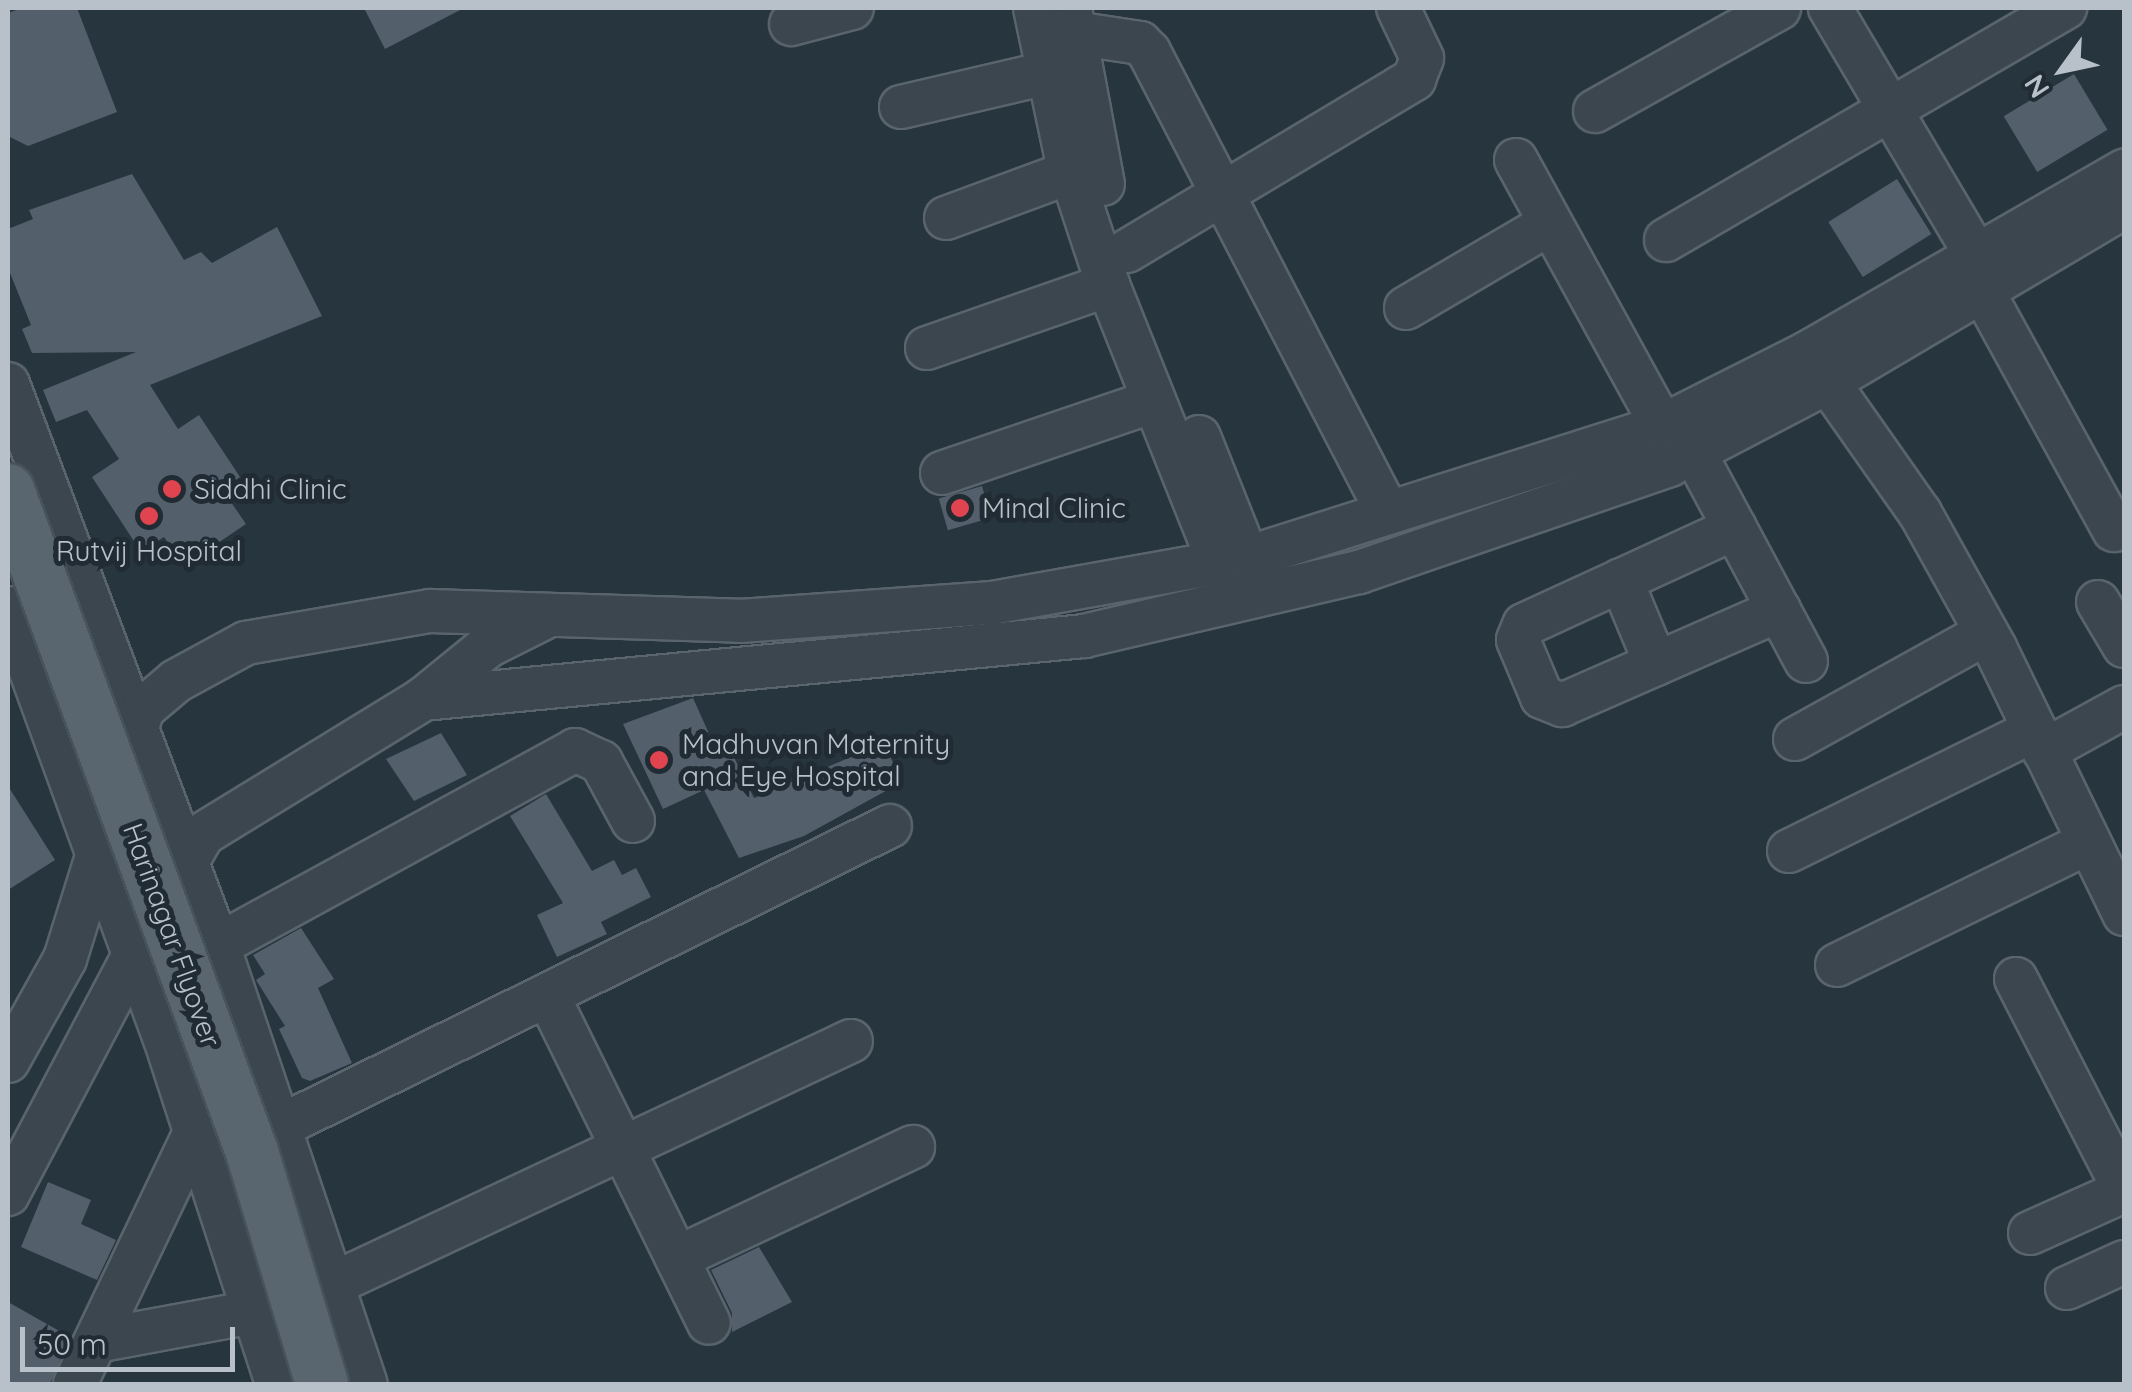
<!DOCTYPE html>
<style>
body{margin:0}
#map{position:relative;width:2132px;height:1392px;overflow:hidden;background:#27353f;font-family:Quicksand,sans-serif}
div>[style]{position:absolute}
.building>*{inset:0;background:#53606c;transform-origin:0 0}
.roads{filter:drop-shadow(2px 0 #59646c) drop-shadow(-2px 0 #59646c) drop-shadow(0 2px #59646c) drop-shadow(0 -2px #59646c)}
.minor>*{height:42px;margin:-21px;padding:0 21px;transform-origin:21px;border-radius:21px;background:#3b464f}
.bridges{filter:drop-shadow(2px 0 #48525b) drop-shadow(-2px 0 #48525b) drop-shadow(0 2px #48525b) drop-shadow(0 -2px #48525b)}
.major-bridge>*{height:52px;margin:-26px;padding:0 26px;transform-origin:26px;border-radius:26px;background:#59656f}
.dots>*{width:28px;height:28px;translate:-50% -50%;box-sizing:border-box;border:5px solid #202b34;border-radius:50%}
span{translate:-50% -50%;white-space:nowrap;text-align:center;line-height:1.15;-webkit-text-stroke:10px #202b34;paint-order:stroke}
.poi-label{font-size:28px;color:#b8c1c9}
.left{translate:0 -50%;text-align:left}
.street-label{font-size:28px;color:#b8c1c9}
.frame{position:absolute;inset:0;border:10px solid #b8c1c9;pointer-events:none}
.north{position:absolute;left:2012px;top:20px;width:100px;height:100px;-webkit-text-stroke:8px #202b34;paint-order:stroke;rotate:237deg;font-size:28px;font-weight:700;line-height:40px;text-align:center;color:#b8c1c9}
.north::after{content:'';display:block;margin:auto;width:35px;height:45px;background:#b8c1c9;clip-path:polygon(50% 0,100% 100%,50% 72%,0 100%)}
.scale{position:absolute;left:20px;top:1327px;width:215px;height:45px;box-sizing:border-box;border:5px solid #b8c1c9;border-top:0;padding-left:12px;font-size:30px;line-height:35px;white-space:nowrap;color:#b8c1c9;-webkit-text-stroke:8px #202b34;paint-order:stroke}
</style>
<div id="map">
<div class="building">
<div style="clip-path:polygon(22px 8px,77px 8px,117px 112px,28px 146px,8px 136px,8px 13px)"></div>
<div style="clip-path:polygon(364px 8px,464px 8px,385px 49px)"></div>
<div style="left:2074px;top:74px;width:65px;height:82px;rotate:59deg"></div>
<div style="clip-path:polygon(132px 174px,184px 260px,201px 252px,212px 263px,277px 227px,322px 316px,150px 385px,178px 429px,199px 415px,240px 477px,222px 489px,246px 524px,184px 566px,164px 537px,141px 552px,92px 477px,119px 459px,87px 410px,56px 422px,43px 390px,136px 352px,32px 353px,22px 329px,31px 325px,8px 268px,8px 229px,33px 219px,29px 210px)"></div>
<div style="left:1897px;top:179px;width:65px;height:81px;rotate:58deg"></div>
<div style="left:982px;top:486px;width:33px;height:45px;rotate:74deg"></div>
<div style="clip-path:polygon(693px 698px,715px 747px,726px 741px,754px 798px,884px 743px,902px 782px,804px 836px,739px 858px,704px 790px,663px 809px,623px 724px)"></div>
<div style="clip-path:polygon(441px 733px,467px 775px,414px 801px,386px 759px)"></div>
<div style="clip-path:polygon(8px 786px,55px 860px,8px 890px)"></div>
<div style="clip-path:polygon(546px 794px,592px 871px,614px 860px,622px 875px,636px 868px,651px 897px,601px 922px,607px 934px,557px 957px,537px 915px,563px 903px,510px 816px)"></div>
<div style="clip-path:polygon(301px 928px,334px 979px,318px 988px,352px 1063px,310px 1081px,302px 1078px,279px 1029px,285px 1026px,256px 980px,265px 974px,253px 955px)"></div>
<div style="clip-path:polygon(48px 1182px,91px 1200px,81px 1224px,116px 1240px,97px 1280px,21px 1247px)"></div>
<div style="clip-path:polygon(759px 1247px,792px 1302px,732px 1332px,732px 1313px,711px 1270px)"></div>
<div style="clip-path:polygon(8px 1302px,70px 1337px,50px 1384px,8px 1384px)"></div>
</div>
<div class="roads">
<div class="minor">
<div style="left:1035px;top:8px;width:159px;rotate:78.1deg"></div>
<div style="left:1068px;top:164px;width:127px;rotate:71.7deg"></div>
<div style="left:1108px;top:285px;width:326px;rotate:68.2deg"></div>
<div style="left:1070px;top:8px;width:179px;rotate:79.4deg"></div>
<div style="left:1830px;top:8px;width:291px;rotate:59.4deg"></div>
<div style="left:791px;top:24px;width:63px;rotate:-14.7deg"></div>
<div style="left:1074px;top:33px;width:67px;rotate:8.6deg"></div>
<div style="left:1140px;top:43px;width:13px;rotate:45deg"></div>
<div style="left:1149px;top:52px;width:519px;rotate:62.6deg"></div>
<div style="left:901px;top:107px;width:150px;rotate:-13.1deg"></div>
<div style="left:1595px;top:111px;width:211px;rotate:-29.2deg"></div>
<div style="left:1516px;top:160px;width:303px;rotate:61.2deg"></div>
<div style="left:946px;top:218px;width:133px;rotate:-20.2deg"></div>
<div style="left:1666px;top:240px;width:462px;rotate:-30.2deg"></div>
<div style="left:1127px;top:251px;width:335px;rotate:-30.9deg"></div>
<div style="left:1414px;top:79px;width:22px;rotate:-69deg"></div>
<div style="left:1422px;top:58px;width:55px;rotate:-115.6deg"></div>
<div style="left:1982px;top:290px;width:274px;rotate:61.2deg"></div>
<div style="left:1406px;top:308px;width:166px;rotate:-30.4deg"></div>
<div style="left:927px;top:348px;width:192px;rotate:-19.2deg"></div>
<div style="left:1811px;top:358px;width:189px;rotate:54.9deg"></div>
<div style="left:1920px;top:513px;width:154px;rotate:60.9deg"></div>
<div style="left:1995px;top:648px;width:296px;rotate:64.1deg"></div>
<div style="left:8px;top:384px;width:599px;rotate:69.48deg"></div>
<div style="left:218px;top:945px;width:463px;rotate:71.4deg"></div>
<div style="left:1199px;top:437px;width:159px;rotate:68.3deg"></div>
<div style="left:1694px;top:452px;width:237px;rotate:61.8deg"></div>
<div style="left:942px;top:473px;width:223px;rotate:-18.8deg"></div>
<div style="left:1735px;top:528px;width:232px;rotate:155.3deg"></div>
<div style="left:1524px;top:625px;width:16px;rotate:112deg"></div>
<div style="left:1518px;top:640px;width:62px;rotate:67.2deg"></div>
<div style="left:1542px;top:697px;width:22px;rotate:22deg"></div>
<div style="left:1562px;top:705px;width:237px;rotate:-23.6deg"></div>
<div style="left:1621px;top:580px;width:91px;rotate:67.4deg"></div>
<div style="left:2098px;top:602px;width:51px;rotate:59.4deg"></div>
<div style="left:8px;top:608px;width:475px;rotate:70deg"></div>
<div style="left:170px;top:1054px;width:347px;rotate:72deg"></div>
<div style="left:423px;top:699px;width:664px;rotate:-5.44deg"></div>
<div style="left:1084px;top:636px;width:282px;rotate:-13.1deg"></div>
<div style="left:1359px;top:572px;width:328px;rotate:-19deg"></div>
<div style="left:1669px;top:465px;width:179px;rotate:-27.6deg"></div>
<div style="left:1828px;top:382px;width:344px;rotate:-30.6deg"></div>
<div style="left:1795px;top:739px;width:218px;rotate:-29deg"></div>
<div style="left:2044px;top:751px;width:91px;rotate:-28.8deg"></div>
<div style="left:1789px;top:851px;width:274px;rotate:-26.2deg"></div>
<div style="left:176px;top:881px;width:54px;rotate:-60.1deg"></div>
<div style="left:203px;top:834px;width:258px;rotate:-31.5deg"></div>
<div style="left:423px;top:699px;width:84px;rotate:-39.2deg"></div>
<div style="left:488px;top:646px;width:63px;rotate:-26.6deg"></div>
<div style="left:218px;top:945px;width:407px;rotate:-28.6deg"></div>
<div style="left:575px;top:750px;width:29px;rotate:25deg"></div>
<div style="left:601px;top:762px;width:67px;rotate:61.5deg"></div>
<div style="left:1837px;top:965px;width:276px;rotate:-26deg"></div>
<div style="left:2016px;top:979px;width:236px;rotate:62.8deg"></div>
<div style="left:548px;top:996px;width:364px;rotate:63.8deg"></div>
<div style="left:8px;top:1061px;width:117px;rotate:-60.8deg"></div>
<div style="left:65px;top:959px;width:262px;rotate:-72.7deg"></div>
<div style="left:143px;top:709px;width:43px;rotate:-40.3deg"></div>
<div style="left:176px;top:681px;width:80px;rotate:-28.5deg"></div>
<div style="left:246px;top:643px;width:187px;rotate:-9.9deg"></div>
<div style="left:430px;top:611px;width:310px;rotate:1.8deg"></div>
<div style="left:740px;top:621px;width:253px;rotate:-4.1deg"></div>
<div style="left:992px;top:603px;width:262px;rotate:-10.1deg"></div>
<div style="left:1250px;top:557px;width:432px;rotate:-17.6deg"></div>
<div style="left:1662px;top:426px;width:162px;rotate:-26.7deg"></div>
<div style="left:1807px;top:353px;width:366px;rotate:-29.9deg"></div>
<div style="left:279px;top:1127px;width:681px;rotate:-26.23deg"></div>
<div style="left:8px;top:1194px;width:289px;rotate:-62.2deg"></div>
<div style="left:2030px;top:1233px;width:103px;rotate:-24.1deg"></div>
<div style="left:677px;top:1258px;width:261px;rotate:-25.2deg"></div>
<div style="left:333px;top:1284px;width:572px;rotate:-25.13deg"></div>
<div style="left:2067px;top:1288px;width:63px;rotate:-24.5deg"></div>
<div style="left:96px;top:1341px;width:160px;rotate:-10.5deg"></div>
<div style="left:75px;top:1384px;width:277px;rotate:-64.5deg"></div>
</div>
</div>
<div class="bridges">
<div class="major-bridge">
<div style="left:8px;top:490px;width:706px;rotate:69.77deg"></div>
<div style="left:252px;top:1152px;width:242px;rotate:73.2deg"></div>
</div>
</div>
<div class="dots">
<div style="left:172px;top:489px;background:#e0444e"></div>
<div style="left:960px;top:508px;background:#e0444e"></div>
<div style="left:149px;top:516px;background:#e0444e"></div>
<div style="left:659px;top:760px;background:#e0444e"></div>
</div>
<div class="poi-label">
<span class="left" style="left:194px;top:489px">Siddhi Clinic</span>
<span class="left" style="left:982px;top:508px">Minal Clinic</span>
<span style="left:149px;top:551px">Rutvij Hospital</span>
<span class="left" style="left:682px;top:760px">Madhuvan Maternity<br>and Eye Hospital</span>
</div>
<div class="street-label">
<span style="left:172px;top:935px;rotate:70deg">Harinagar Flyover</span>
</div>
<div class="frame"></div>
<div class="north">N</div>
<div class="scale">50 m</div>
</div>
